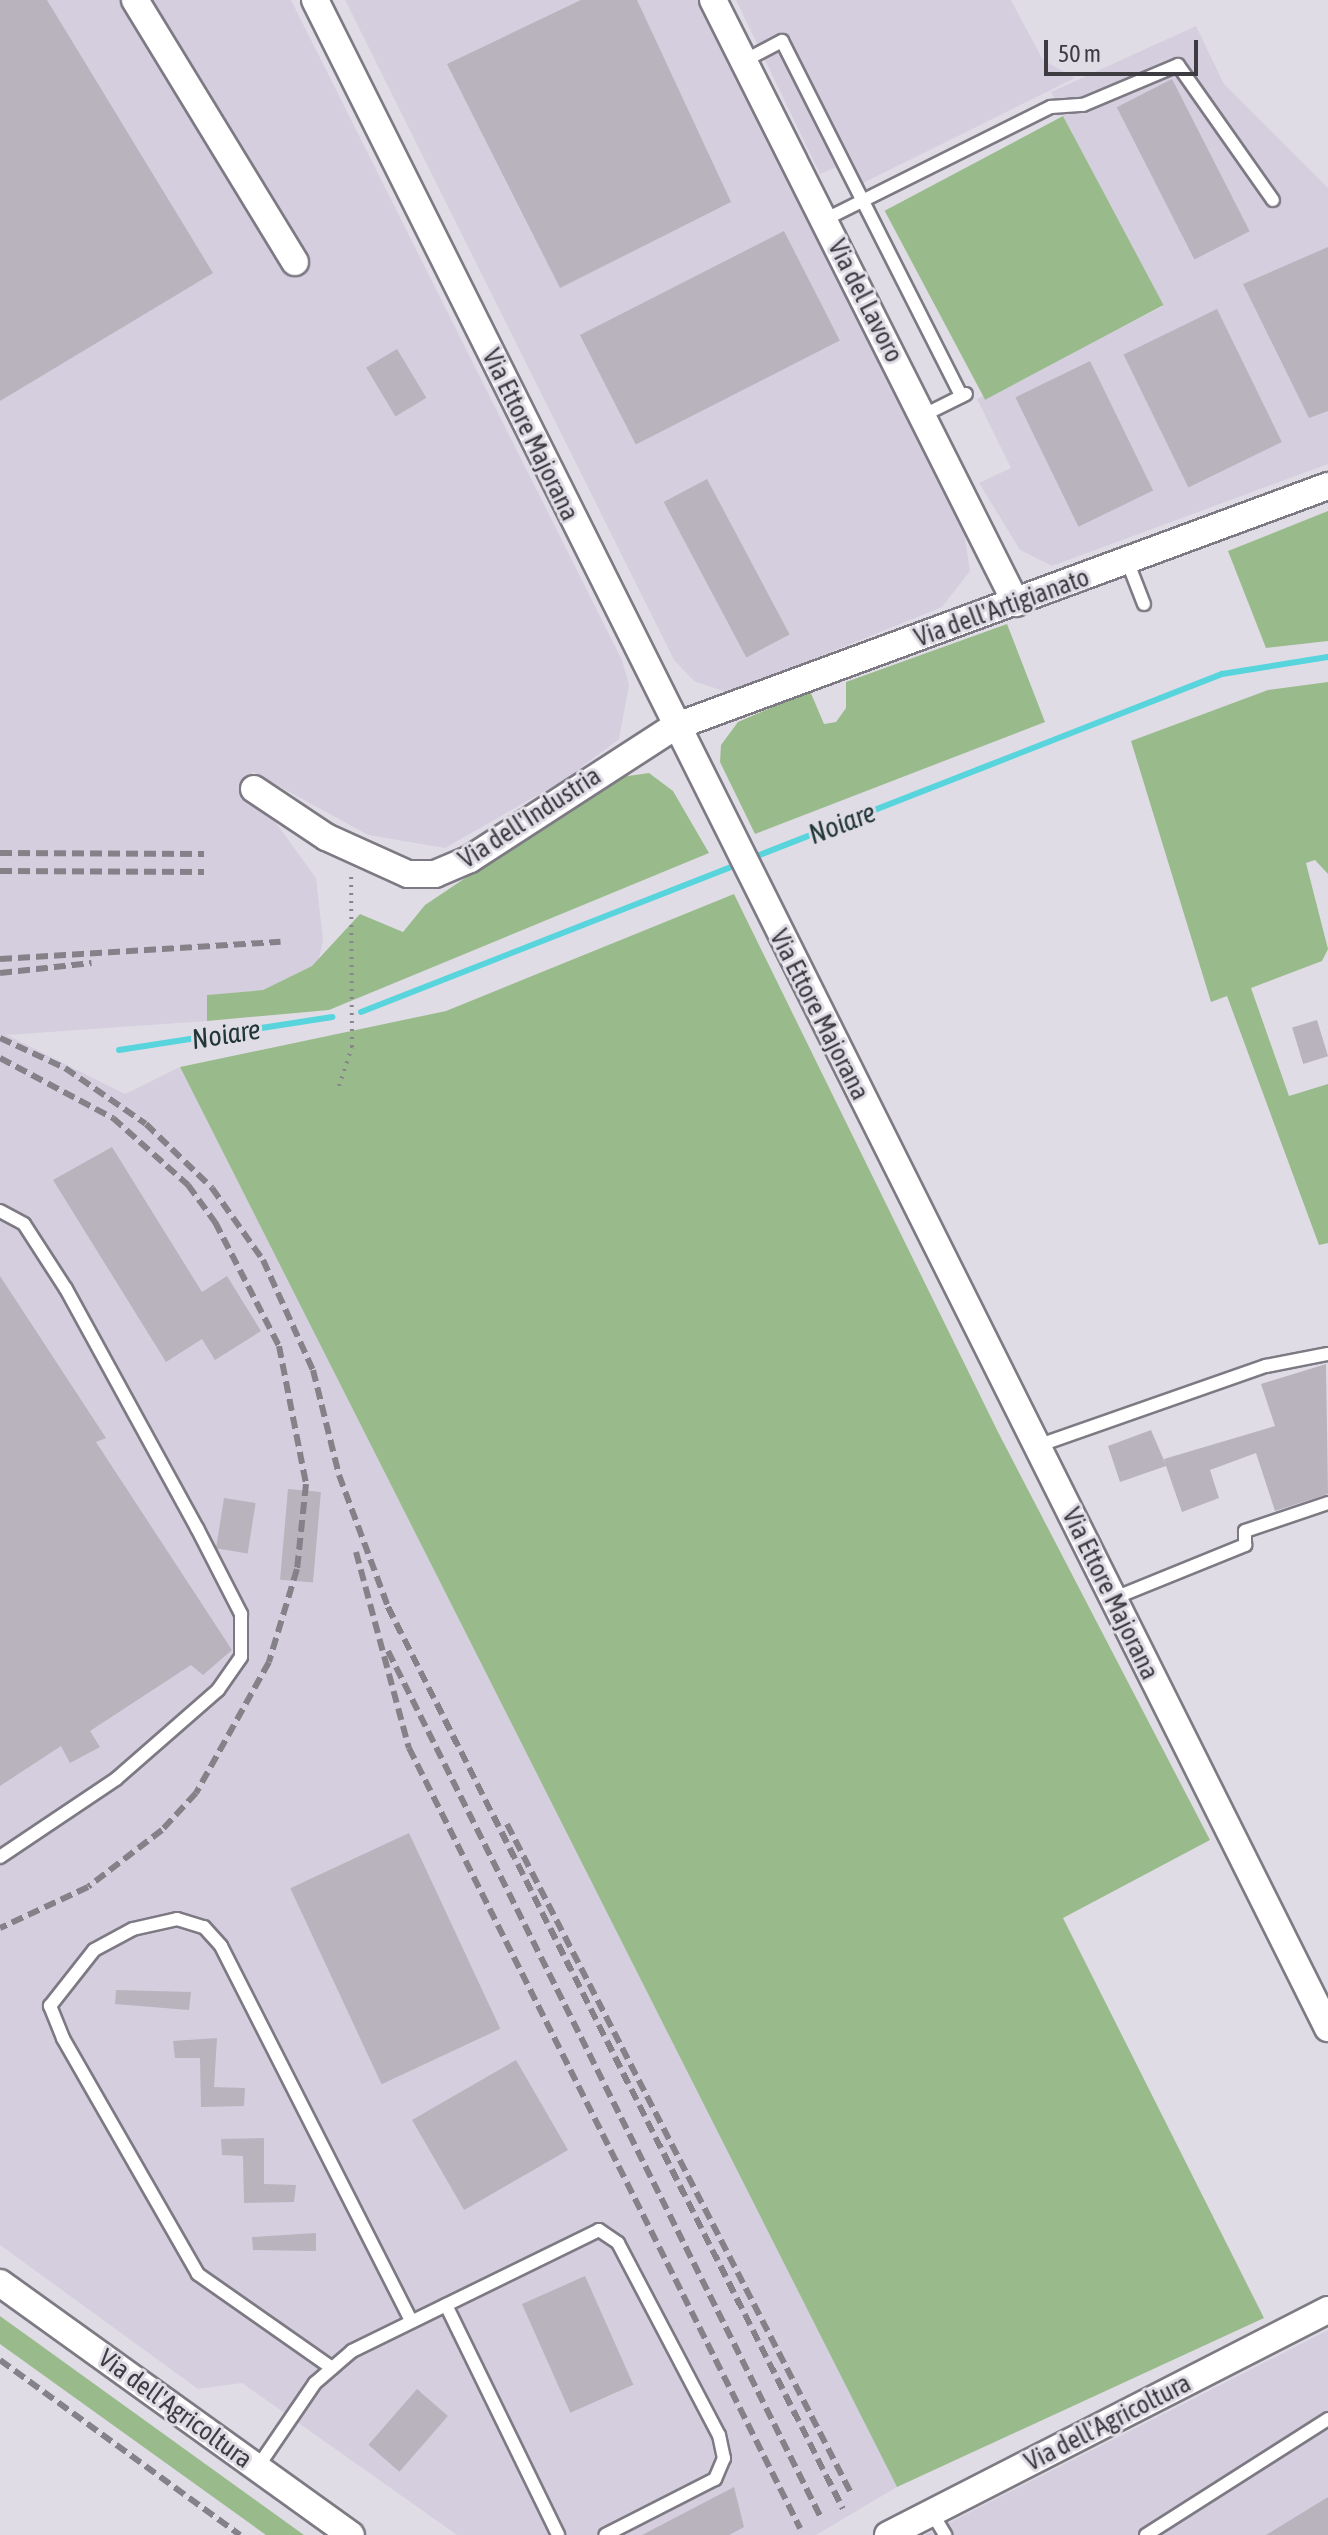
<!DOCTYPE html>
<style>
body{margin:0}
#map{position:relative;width:1328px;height:2535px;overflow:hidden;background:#e0dce6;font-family:"Asap Condensed",sans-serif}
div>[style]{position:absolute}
.built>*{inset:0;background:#d5cedf}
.green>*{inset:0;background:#99bb8c;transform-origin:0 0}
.stream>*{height:6px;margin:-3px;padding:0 3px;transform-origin:3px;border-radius:3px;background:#58d4dd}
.building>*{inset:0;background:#b8b3bc;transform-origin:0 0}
.path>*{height:4px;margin-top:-2px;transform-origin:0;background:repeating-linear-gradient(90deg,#88858c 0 2px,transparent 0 8px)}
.roads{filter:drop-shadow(2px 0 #7d7a83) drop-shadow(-2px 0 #7d7a83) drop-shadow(0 2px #7d7a83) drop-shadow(0 -2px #7d7a83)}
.service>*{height:12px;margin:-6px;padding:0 6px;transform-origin:6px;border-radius:6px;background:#fff}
.minor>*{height:26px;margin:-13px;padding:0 13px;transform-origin:13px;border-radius:13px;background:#fff}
.rail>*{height:6px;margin-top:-3px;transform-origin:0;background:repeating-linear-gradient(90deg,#848288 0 12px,transparent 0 18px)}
span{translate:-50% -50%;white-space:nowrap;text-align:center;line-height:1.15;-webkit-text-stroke:6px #e0dce6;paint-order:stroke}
.street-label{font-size:26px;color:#3d3c40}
.water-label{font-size:28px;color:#203638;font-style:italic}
.scale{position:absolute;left:1044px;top:40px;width:154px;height:36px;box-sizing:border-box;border:4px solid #3d3c40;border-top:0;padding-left:10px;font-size:24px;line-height:28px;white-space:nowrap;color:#3d3c40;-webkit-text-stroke:6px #e0dce6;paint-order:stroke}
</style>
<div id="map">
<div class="built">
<div style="clip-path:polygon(0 0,291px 0,622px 660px,629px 685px,619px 739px,566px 779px,445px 848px,368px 835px,253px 772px,240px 799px,271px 816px,316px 878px,323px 940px,318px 963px,263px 990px,208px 995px,207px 1021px,7px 1035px,125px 1094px,180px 1067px,897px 2487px,816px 2535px,457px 2535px,242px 2383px,198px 2389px,0 2245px)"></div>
<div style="clip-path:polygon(345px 0,699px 0,963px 525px,970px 571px,942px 607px,729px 693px,694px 681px,674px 660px)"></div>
<div style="clip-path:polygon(736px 0,1011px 0,1043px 60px,1075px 78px,855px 187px,844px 164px,820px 174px)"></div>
<div style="clip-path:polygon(1196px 26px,1224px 84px,1328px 188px,1328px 464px,1052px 566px,1020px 550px,979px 483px,1011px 468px,977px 399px,1162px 307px,1051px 92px)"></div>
<div style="clip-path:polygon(1328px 2330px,1328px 2535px,925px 2535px,1189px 2401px)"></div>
</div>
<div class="green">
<div style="left:1063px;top:116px;width:214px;height:202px;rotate:62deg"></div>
<div style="clip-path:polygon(1328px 511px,1328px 641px,1266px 648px,1228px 551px)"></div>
<div style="clip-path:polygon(1007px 624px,1045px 722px,755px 834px,720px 762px,721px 745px,738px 722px,810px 691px,824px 724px,836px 722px,846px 708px,846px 682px)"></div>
<div style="clip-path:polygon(1328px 682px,1328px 874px,1315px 860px,1306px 863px,1328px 949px,1322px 961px,1251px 988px,1289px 1096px,1328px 1084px,1328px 1243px,1319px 1245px,1227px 996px,1211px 1002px,1131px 741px,1268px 690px)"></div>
<div style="clip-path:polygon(649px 773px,673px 791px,709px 853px,329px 1010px,207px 1021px,207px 995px,263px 990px,312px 966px,360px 914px,403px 932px,425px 905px,614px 778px)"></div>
<div style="clip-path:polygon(734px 894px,998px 1432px,1210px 1840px,1063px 1918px,1264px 2318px,897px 2487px,180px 1067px,446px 1011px)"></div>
<div style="clip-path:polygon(0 2316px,304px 2535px,266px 2535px,0 2344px)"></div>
</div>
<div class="stream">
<div style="left:752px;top:858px;width:505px;rotate:-21.38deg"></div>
<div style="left:1222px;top:674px;width:107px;rotate:-9.1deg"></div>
<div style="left:361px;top:1012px;width:405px;rotate:-21.4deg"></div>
<div style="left:119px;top:1050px;width:216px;rotate:-8.8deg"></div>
</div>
<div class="building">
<div style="clip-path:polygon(0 0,47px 0,213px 273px,0 401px)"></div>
<div style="clip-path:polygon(581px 0,637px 0,731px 202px,560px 288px,447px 64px)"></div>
<div style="left:1172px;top:79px;width:171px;height:62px;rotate:63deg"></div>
<div style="left:784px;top:231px;width:123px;height:229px;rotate:63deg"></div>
<div style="clip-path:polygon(1328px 247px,1328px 411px,1309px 418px,1243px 284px)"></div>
<div style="left:1217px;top:309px;width:148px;height:104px;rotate:64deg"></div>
<div style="left:397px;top:349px;width:57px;height:36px;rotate:59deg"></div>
<div style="left:1090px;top:361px;width:144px;height:83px;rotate:64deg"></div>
<div style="left:707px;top:479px;width:176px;height:49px;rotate:62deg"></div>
<div style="left:1317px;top:1020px;width:38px;height:26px;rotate:73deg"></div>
<div style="clip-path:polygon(112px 1147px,202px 1292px,227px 1276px,261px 1331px,215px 1360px,202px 1339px,166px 1362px,53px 1180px)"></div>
<div style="clip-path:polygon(0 1276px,106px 1438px,96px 1442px,232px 1650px,203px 1675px,191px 1665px,90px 1731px,100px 1747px,70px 1763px,61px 1746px,0 1786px)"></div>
<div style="clip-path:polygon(1326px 1364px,1328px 1494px,1275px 1511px,1256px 1453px,1210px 1470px,1219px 1498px,1182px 1512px,1166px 1466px,1120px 1482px,1108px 1446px,1151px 1430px,1166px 1465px,1164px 1459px,1275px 1426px,1261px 1384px)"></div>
<div style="left:288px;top:1489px;width:33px;height:91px;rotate:5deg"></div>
<div style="left:224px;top:1498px;width:32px;height:51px;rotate:9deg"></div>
<div style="left:409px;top:1833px;width:216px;height:131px;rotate:65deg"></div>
<div style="clip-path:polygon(116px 1990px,191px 1992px,189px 2010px,115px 2004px)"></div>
<div style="clip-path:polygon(217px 2038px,214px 2087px,245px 2088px,244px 2106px,201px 2107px,200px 2058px,175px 2058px,173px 2041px)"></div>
<div style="left:516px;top:2060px;width:104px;height:120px;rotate:60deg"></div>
<div style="clip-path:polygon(264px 2138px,264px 2184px,296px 2185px,294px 2202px,244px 2203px,243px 2156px,222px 2155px,221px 2139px)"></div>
<div style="clip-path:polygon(316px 2233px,316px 2251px,253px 2250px,252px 2237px)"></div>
<div style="left:585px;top:2276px;width:119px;height:69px;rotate:66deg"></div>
<div style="left:417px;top:2389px;width:41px;height:74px;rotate:41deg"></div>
<div style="clip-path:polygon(734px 2487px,744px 2527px,729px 2535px,642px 2535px)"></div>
<div style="clip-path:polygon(1328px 2497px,1328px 2535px,1266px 2535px)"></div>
</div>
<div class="path">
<div style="left:339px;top:1086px;width:41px;rotate:-71.6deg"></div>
<div style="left:352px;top:1047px;width:176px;rotate:-90.3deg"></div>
</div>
<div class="roads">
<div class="service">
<div style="left:744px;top:61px;width:43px;rotate:-27.8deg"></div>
<div style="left:782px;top:41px;width:398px;rotate:63.2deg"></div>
<div style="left:824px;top:220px;width:254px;rotate:-26.5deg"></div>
<div style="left:1051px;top:107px;width:32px;rotate:-4deg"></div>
<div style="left:1083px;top:105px;width:103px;rotate:-22.8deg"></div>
<div style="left:1178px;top:65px;width:165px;rotate:54.9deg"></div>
<div style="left:922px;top:416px;width:49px;rotate:-26.6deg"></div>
<div style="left:1128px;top:563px;width:44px;rotate:68.7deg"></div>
<div style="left:0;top:1211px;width:27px;rotate:28deg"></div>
<div style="left:24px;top:1224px;width:77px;rotate:57.1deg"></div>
<div style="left:66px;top:1289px;width:273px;rotate:61.3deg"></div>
<div style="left:197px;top:1528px;width:97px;rotate:62.9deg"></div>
<div style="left:241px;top:1614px;width:43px;rotate:90deg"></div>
<div style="left:241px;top:1657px;width:40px;rotate:124.9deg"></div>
<div style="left:218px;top:1690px;width:135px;rotate:138.9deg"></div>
<div style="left:116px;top:1779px;width:140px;rotate:146.1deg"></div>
<div style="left:1037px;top:1446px;width:243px;rotate:-19.3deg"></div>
<div style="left:1266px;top:1366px;width:63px;rotate:-11deg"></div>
<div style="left:1112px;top:1599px;width:144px;rotate:-22.1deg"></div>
<div style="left:1245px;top:1545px;width:14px;rotate:-90deg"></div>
<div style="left:1245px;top:1531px;width:88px;rotate:-18.6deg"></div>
<div style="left:446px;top:2305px;width:256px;rotate:64deg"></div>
<div style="left:332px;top:2368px;width:164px;rotate:-145deg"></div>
<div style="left:198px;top:2274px;width:272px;rotate:-119.8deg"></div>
<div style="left:63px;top:2038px;width:35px;rotate:-112deg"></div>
<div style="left:50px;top:2006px;width:71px;rotate:-51.8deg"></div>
<div style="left:94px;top:1950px;width:44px;rotate:-28.3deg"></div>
<div style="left:133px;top:1929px;width:45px;rotate:-12.8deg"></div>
<div style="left:177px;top:1919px;width:28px;rotate:17deg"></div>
<div style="left:204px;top:1927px;width:25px;rotate:48deg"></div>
<div style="left:221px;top:1946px;width:420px;rotate:63.1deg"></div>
<div style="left:257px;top:2468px;width:103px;rotate:-55.7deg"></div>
<div style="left:315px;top:2383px;width:49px;rotate:-40.9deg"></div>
<div style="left:352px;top:2351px;width:275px;rotate:-26.1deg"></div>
<div style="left:599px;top:2230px;width:23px;rotate:34deg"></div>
<div style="left:618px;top:2243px;width:217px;rotate:62.3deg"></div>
<div style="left:719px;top:2435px;width:24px;rotate:78deg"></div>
<div style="left:724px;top:2458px;width:23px;rotate:113deg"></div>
<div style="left:715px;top:2479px;width:123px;rotate:153deg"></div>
<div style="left:932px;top:2513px;width:26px;rotate:59deg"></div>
<div style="left:1146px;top:2535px;width:216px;rotate:-32.5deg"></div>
</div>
<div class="minor">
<div style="left:135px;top:0;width:307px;rotate:58.6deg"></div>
<div style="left:315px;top:0;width:2267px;rotate:63.46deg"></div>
<div style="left:713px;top:0;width:675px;rotate:63.32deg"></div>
<div style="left:254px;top:789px;width:87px;rotate:33.7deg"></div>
<div style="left:326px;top:837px;width:90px;rotate:24.3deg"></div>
<div style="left:408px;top:874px;width:27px"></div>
<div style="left:435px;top:874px;width:38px;rotate:-23deg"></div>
<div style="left:470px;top:859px;width:243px;rotate:-32.9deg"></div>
<div style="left:674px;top:727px;width:697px;rotate:-20.23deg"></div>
<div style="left:0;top:2283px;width:432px;rotate:35.7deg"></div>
<div style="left:888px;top:2535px;width:494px;rotate:-27.1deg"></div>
</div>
</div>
<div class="rail">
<div style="left:0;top:853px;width:204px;rotate:0.3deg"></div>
<div style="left:0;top:871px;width:204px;rotate:0.3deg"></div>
<div style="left:0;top:959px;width:281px;rotate:-3.5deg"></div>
<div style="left:0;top:973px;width:92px;rotate:-6.3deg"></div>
<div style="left:0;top:1038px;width:72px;rotate:24.8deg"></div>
<div style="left:65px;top:1068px;width:98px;rotate:34.7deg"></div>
<div style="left:146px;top:1124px;width:92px;rotate:44.1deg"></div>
<div style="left:212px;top:1188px;width:88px;rotate:54.7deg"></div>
<div style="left:263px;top:1260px;width:121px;rotate:65.6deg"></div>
<div style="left:313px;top:1370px;width:108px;rotate:76.1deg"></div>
<div style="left:339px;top:1475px;width:141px;rotate:69.6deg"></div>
<div style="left:388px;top:1607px;width:1010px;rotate:63.23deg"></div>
<div style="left:0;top:1058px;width:128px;rotate:28deg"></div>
<div style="left:113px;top:1118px;width:101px;rotate:41.8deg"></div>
<div style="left:188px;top:1185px;width:46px;rotate:53.9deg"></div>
<div style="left:215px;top:1222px;width:140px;rotate:62.7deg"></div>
<div style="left:279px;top:1346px;width:141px;rotate:78.9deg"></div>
<div style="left:306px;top:1484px;width:85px;rotate:96deg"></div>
<div style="left:297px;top:1569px;width:97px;rotate:106.8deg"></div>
<div style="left:269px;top:1662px;width:150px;rotate:119.1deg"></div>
<div style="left:196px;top:1793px;width:50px;rotate:132.6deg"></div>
<div style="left:162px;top:1830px;width:93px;rotate:142.4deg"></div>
<div style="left:88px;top:1887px;width:97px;rotate:155deg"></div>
<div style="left:356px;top:1552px;width:203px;rotate:74.9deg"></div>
<div style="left:409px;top:1748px;width:873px;rotate:63.38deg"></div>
<div style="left:388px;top:1651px;width:971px;rotate:63.46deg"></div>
<div style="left:507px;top:1824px;width:752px;rotate:62.79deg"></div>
<div style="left:0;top:2360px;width:297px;rotate:36.1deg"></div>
</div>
<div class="street-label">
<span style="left:865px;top:301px;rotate:63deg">Via del Lavoro</span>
<span style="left:530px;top:435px;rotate:64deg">Via Ettore Majorana</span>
<span style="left:1002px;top:608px;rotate:-20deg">Via dell'Artigianato</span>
<span style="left:530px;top:818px;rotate:-33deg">Via dell'Industria</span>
<span style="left:819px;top:1015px;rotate:63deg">Via Ettore Majorana</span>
<span style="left:1110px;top:1594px;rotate:64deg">Via Ettore Majorana</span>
<span style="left:175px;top:2409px;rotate:36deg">Via dell'Agricoltura</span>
<span style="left:1108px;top:2423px;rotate:-27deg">Via dell'Agricoltura</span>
</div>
<div class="water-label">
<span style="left:842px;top:823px;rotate:-21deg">Noiare</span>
<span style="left:226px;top:1034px;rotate:-9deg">Noiare</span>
</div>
<div class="scale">50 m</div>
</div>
